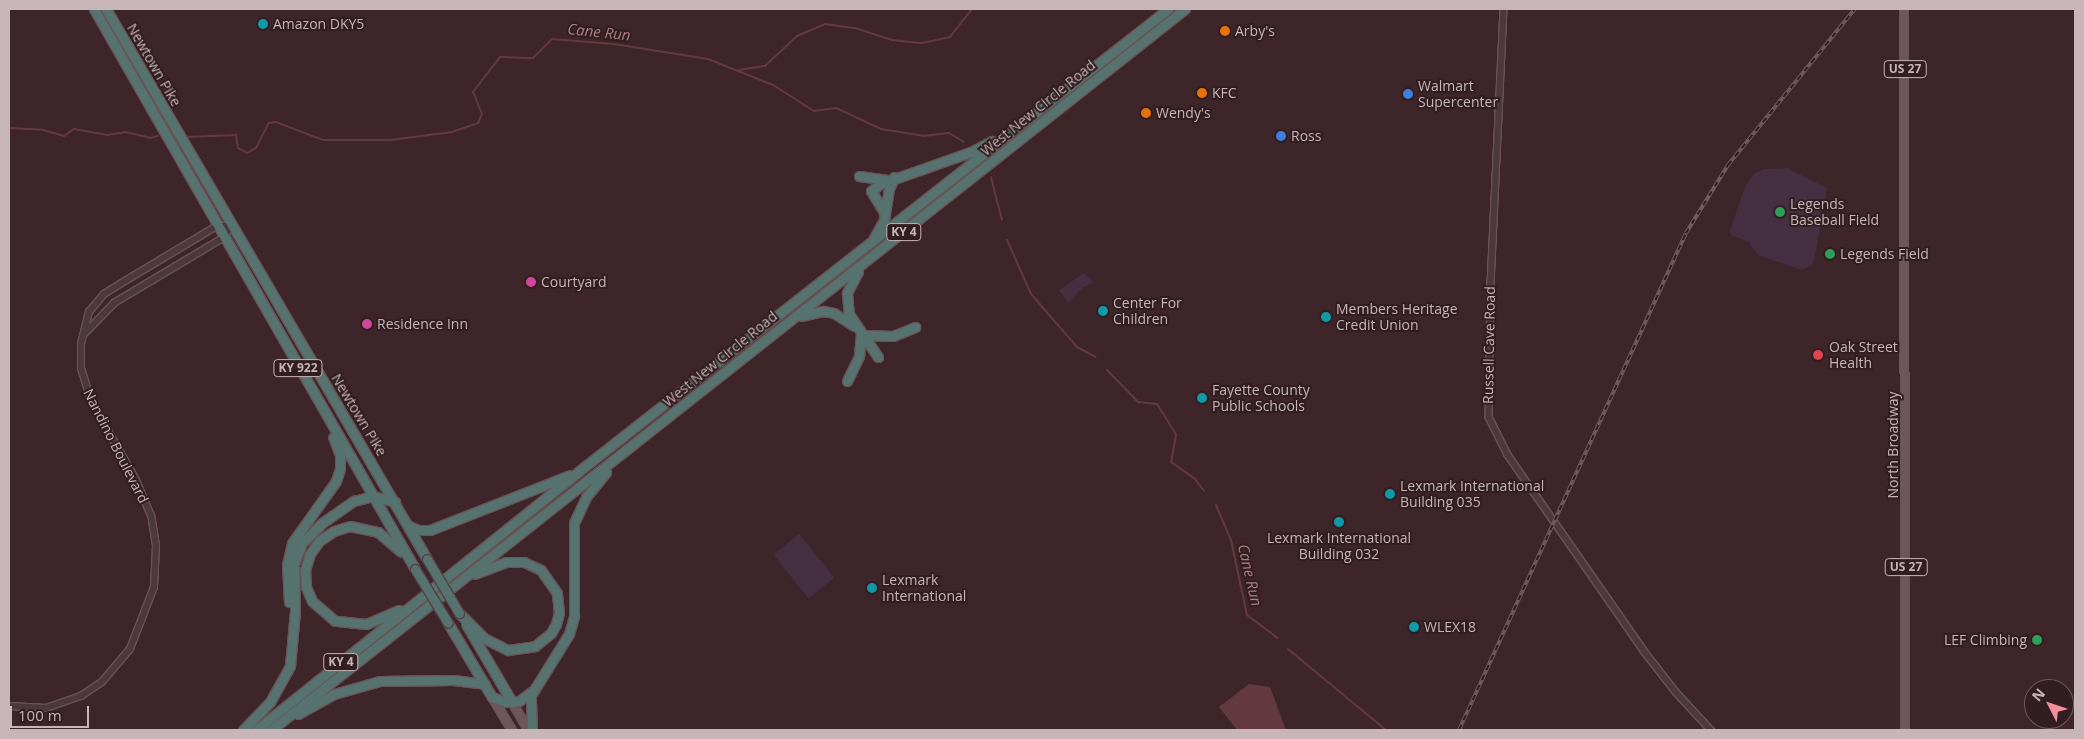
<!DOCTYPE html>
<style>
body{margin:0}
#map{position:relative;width:2084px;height:739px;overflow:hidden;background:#3d2529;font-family:"Open Sans",sans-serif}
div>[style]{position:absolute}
.green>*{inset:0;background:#462f41;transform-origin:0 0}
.water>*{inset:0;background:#643a40}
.stream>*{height:2px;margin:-1px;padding:0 1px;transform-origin:1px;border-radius:1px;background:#643a40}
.roads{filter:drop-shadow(1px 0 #685457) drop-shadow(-1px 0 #685457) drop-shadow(0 1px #685457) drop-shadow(0 -1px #685457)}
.minor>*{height:5.5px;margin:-2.75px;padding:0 2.75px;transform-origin:2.75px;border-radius:2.75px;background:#4d393c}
.major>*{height:8px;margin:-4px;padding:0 4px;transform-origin:4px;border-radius:4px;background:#6d575a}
.highway>*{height:9px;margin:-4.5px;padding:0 4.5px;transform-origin:4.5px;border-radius:4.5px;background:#577370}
.rail>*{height:4px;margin-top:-2px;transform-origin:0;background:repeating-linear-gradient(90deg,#321e21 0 5.5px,#745b5f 0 11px);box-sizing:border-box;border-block:1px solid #745b5f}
.bridges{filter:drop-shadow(1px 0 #554144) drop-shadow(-1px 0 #554144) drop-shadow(0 1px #554144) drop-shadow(0 -1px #554144)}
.highway-bridge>*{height:9px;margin:-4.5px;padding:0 4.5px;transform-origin:4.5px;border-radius:4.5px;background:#577370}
.dots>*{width:14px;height:14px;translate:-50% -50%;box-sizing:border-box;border:2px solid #321e21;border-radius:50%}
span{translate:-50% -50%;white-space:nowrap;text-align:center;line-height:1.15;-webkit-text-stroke:4px #321e21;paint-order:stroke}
.shield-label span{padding:1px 4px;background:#321e21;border:1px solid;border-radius:4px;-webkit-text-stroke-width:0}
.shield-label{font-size:12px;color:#c8b5b7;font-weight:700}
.poi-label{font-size:14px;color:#c8b5b7}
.left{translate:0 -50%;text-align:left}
.right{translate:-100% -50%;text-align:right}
.street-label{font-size:14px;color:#c8b5b7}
.water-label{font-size:15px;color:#af7e86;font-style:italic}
.frame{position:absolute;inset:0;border:10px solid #c8b5b7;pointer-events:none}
.north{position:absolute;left:2024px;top:679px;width:50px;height:50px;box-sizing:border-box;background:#321e21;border:1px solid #6e5a5d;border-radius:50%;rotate:311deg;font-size:14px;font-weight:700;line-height:20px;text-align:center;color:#c8b5b7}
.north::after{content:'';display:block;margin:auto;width:18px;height:22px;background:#f38f9a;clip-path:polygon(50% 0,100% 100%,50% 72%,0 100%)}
.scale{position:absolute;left:10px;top:706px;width:79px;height:22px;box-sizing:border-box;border:2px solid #c8b5b7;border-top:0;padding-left:6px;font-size:15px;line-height:18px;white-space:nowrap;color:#c8b5b7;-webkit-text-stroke:4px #321e21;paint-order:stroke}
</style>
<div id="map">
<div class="green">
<div style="clip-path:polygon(1787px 168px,1827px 188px,1815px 256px,1812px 265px,1802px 270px,1758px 255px,1749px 242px,1731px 235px,1730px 230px,1746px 185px,1755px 173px,1764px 169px)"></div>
<div style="clip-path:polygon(1084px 273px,1094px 282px,1082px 288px,1068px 303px,1059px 290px)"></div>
<div style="left:799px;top:534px;width:56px;height:33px;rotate:51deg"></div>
</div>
<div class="water">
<div style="clip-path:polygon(1249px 684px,1270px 687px,1286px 730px,1237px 730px,1219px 707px)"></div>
</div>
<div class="stream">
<div style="left:739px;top:70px;width:26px;rotate:-9deg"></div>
<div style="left:765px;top:66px;width:44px;rotate:-43.2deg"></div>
<div style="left:797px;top:36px;width:30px;rotate:-23deg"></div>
<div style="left:825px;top:24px;width:30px;rotate:8deg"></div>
<div style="left:855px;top:28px;width:39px;rotate:18deg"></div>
<div style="left:892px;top:40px;width:30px;rotate:6deg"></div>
<div style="left:922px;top:43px;width:29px;rotate:-12deg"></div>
<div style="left:950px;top:37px;width:36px;rotate:-52deg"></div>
<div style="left:9px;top:128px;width:34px;rotate:3deg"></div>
<div style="left:43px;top:130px;width:22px;rotate:16deg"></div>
<div style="left:64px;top:136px;width:12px;rotate:-35deg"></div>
<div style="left:74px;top:129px;width:34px;rotate:10deg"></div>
<div style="left:107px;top:135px;width:18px;rotate:-9deg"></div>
<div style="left:125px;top:132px;width:26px;rotate:13deg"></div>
<div style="left:150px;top:138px;width:8px;rotate:-14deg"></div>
<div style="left:187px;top:137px;width:49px;rotate:-2.3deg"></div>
<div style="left:236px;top:135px;width:13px;rotate:81deg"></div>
<div style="left:238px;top:148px;width:10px;rotate:29deg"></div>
<div style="left:247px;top:153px;width:10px;rotate:-29deg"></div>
<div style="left:256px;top:148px;width:28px;rotate:-63deg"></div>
<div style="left:269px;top:123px;width:7px;rotate:-8deg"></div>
<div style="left:276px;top:122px;width:50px;rotate:21deg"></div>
<div style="left:323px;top:140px;width:67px"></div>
<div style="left:390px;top:140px;width:63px;rotate:-7.4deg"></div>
<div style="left:452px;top:132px;width:28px;rotate:-19deg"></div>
<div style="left:478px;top:123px;width:10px;rotate:-66deg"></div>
<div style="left:482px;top:114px;width:24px;rotate:-112deg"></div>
<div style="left:473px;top:92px;width:44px;rotate:-52.4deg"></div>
<div style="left:500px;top:57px;width:33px;rotate:2deg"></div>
<div style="left:533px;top:58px;width:27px;rotate:-45deg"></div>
<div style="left:552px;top:39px;width:62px;rotate:4.6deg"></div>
<div style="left:614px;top:44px;width:95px;rotate:9.1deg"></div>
<div style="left:708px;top:59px;width:70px;rotate:21.8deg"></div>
<div style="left:773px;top:85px;width:49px;rotate:32.4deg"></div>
<div style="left:814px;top:111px;width:22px;rotate:-8deg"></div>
<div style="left:836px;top:108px;width:50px;rotate:25deg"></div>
<div style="left:881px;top:129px;width:44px;rotate:9.2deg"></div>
<div style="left:924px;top:136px;width:25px;rotate:-7deg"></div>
<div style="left:949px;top:133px;width:17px;rotate:31deg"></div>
<div style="left:991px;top:177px;width:44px;rotate:75.7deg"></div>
<div style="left:1007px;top:240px;width:59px;rotate:66deg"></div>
<div style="left:1031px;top:294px;width:70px;rotate:49deg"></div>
<div style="left:1077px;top:347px;width:21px;rotate:28deg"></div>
<div style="left:1107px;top:370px;width:45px;rotate:45.9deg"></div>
<div style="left:1138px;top:402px;width:19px;rotate:6deg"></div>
<div style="left:1157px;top:404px;width:36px;rotate:58deg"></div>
<div style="left:1176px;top:435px;width:27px;rotate:100deg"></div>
<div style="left:1171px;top:462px;width:29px;rotate:35deg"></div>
<div style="left:1195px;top:479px;width:15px;rotate:53deg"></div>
<div style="left:1216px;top:505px;width:38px;rotate:67deg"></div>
<div style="left:1231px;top:540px;width:77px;rotate:78deg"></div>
<div style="left:1247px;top:615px;width:38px;rotate:37deg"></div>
<div style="left:1288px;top:649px;width:127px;rotate:39.6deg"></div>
</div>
<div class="roads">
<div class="minor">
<div style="left:1504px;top:9px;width:273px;rotate:92.7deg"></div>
<div style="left:1491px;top:282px;width:135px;rotate:90.8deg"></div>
<div style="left:1489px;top:417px;width:42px;rotate:63.4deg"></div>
<div style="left:1508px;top:455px;width:239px;rotate:55.2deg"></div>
<div style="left:1644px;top:651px;width:52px;rotate:52deg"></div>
<div style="left:1676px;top:692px;width:52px;rotate:47.4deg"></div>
<div style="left:9px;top:706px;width:37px;rotate:3deg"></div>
<div style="left:46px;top:708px;width:37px;rotate:-19deg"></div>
<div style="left:81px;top:696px;width:25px;rotate:-34deg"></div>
<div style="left:102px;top:682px;width:43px;rotate:-49.7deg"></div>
<div style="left:130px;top:649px;width:66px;rotate:-68.8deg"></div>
<div style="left:154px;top:587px;width:41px;rotate:-87.2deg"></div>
<div style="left:156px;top:546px;width:30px;rotate:-99deg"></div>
<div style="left:151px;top:516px;width:39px;rotate:-113deg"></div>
<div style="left:136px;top:480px;width:91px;rotate:-119.7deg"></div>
<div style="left:91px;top:401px;width:34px;rotate:-107deg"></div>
<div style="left:81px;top:369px;width:25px;rotate:-90deg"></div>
<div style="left:81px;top:344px;width:33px;rotate:-76deg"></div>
<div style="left:89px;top:312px;width:23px;rotate:-50deg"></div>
<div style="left:104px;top:294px;width:25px;rotate:-32deg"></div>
<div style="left:125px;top:281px;width:107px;rotate:-30.9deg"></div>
<div style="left:217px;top:226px;width:15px"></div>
<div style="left:232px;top:226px;width:14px;rotate:124deg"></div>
<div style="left:224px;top:238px;width:127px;rotate:149.2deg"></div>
<div style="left:115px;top:303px;width:45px;rotate:134.1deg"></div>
</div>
<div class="major">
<div style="left:1904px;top:9px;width:721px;rotate:89.92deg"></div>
<div style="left:492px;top:697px;width:39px;rotate:59deg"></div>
<div style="left:512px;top:702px;width:32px;rotate:60deg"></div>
</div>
<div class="highway">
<div style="left:94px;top:9px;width:645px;rotate:60.18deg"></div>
<div style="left:106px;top:9px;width:637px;rotate:59.73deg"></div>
<div style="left:859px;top:176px;width:27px;rotate:8deg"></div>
<div style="left:885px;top:214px;width:27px;rotate:-121deg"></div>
<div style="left:871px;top:191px;width:11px;rotate:-38deg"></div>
<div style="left:880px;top:184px;width:96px;rotate:-19.4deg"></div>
<div style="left:971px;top:152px;width:24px;rotate:-28deg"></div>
<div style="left:874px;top:238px;width:21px;rotate:-61deg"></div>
<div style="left:884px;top:220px;width:31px;rotate:-81deg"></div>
<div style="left:889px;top:189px;width:13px;rotate:-67deg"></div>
<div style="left:858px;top:272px;width:24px;rotate:118deg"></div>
<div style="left:847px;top:293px;width:21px;rotate:85deg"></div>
<div style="left:849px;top:314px;width:52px;rotate:56deg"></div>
<div style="left:801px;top:316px;width:23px;rotate:-13deg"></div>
<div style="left:823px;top:311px;width:11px;rotate:10deg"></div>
<div style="left:834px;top:313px;width:24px;rotate:33deg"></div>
<div style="left:847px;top:381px;width:28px;rotate:-64deg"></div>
<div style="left:859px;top:356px;width:21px;rotate:-85deg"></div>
<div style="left:861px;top:335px;width:32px;rotate:2deg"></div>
<div style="left:893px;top:336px;width:24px;rotate:-22deg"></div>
<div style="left:407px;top:525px;width:12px;rotate:24deg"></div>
<div style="left:418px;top:530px;width:12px"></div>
<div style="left:430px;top:530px;width:150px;rotate:-21.4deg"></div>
<div style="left:289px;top:602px;width:37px;rotate:-93deg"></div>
<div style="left:287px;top:565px;width:23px;rotate:-77deg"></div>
<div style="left:292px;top:543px;width:76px;rotate:-54.6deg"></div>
<div style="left:336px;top:481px;width:13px;rotate:-72deg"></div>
<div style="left:340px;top:469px;width:14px;rotate:-90deg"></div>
<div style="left:340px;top:455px;width:19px;rotate:-111deg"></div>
<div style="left:399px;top:610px;width:36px;rotate:157deg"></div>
<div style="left:366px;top:624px;width:31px;rotate:-174deg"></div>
<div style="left:335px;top:621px;width:30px;rotate:-139deg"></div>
<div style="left:312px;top:601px;width:15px;rotate:-113deg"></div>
<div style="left:306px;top:587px;width:17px;rotate:-93deg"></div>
<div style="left:305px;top:570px;width:17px;rotate:-73deg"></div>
<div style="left:310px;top:554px;width:16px;rotate:-55deg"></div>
<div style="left:319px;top:541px;width:18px;rotate:-34deg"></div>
<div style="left:334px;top:531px;width:17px;rotate:-17deg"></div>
<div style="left:350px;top:526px;width:29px;rotate:12deg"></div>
<div style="left:378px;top:532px;width:30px;rotate:41deg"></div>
<div style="left:459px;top:613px;width:35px;rotate:45deg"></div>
<div style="left:484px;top:638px;width:27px;rotate:27deg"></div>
<div style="left:508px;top:650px;width:27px;rotate:-8deg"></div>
<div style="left:535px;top:646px;width:21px;rotate:-39deg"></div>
<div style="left:551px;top:633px;width:10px;rotate:-61deg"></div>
<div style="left:556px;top:624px;width:11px;rotate:-75deg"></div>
<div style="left:559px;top:613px;width:20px;rotate:-96deg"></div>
<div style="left:557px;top:593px;width:28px;rotate:-125deg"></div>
<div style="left:541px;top:570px;width:19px;rotate:-155deg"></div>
<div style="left:524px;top:562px;width:18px;rotate:180deg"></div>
<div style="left:506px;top:562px;width:33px;rotate:159deg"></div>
<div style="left:448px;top:623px;width:86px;rotate:59.3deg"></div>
<div style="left:492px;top:697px;width:15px;rotate:20deg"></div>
<div style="left:506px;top:702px;width:13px;rotate:-4deg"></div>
<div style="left:519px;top:701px;width:15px;rotate:-37deg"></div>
<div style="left:466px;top:624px;width:91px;rotate:59.5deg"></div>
<div style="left:298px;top:714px;width:41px;rotate:-29.1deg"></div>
<div style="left:334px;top:694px;width:48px;rotate:-15.8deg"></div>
<div style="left:380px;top:681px;width:73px;rotate:-0.8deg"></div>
<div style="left:453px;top:680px;width:32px;rotate:7deg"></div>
<div style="left:243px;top:730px;width:39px;rotate:-46deg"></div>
<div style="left:270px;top:702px;width:41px;rotate:-60.9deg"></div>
<div style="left:290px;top:666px;width:55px;rotate:-84.8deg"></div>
<div style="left:295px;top:611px;width:47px;rotate:-91.2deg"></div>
<div style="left:294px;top:564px;width:22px;rotate:-69deg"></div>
<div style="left:302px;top:543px;width:28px;rotate:-45deg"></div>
<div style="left:322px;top:523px;width:39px;rotate:-35deg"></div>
<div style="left:354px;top:501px;width:20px;rotate:-15deg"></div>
<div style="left:373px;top:496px;width:23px;rotate:15deg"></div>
<div style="left:256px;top:730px;width:414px;rotate:-38.7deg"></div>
<div style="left:579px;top:471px;width:749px;rotate:-38.11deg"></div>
<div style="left:271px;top:730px;width:1164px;rotate:-38.27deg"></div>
<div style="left:532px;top:730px;width:35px;rotate:-92deg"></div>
<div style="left:531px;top:695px;width:72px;rotate:-58.1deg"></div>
<div style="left:569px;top:634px;width:19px;rotate:-74deg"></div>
<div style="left:574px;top:616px;width:93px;rotate:-90deg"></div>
<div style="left:574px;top:523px;width:29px;rotate:-65deg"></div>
<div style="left:586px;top:497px;width:32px;rotate:-51deg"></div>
</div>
</div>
<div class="rail">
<div style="left:1459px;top:730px;width:546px;rotate:-65.45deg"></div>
<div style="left:1686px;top:233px;width:80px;rotate:-58.3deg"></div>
<div style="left:1728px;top:165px;width:201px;rotate:-50.9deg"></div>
</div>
<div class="bridges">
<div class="highway-bridge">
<div style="left:427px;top:559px;width:63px;rotate:59.3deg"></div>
<div style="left:415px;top:569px;width:63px;rotate:58.6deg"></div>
</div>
</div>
<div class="dots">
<div style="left:263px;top:24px;background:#0f9aa8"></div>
<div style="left:1225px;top:31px;background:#e8710a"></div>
<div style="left:1202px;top:93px;background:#e8710a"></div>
<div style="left:1408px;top:94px;background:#3f7fe0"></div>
<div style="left:1146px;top:113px;background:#e8710a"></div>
<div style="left:1281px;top:136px;background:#3f7fe0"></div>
<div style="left:1780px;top:212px;background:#2e9e5b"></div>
<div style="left:1830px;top:254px;background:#2e9e5b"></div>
<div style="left:531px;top:282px;background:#d1479c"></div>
<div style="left:1103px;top:311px;background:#0f9aa8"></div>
<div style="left:1326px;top:317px;background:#0f9aa8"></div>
<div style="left:367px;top:324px;background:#d1479c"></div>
<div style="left:1818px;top:355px;background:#e0444e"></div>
<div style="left:1202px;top:398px;background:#0f9aa8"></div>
<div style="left:1390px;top:494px;background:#0f9aa8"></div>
<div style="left:1339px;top:522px;background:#0f9aa8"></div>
<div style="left:872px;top:588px;background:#0f9aa8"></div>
<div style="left:1414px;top:627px;background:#0f9aa8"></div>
<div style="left:2037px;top:640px;background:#2e9e5b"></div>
</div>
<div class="shield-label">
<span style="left:1905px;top:69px">US 27</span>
<span style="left:904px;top:232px">KY 4</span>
<span style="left:298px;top:368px">KY 922</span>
<span style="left:1906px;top:567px">US 27</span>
<span style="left:341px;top:662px">KY 4</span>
</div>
<div class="poi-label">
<span class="left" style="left:273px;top:24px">Amazon DKY5</span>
<span class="left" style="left:1235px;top:31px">Arby's</span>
<span class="left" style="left:1418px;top:94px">Walmart<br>Supercenter</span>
<span class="left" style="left:1212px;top:93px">KFC</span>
<span class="left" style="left:1156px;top:113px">Wendy's</span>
<span class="left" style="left:1291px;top:136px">Ross</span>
<span class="left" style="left:1790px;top:212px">Legends<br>Baseball Field</span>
<span class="left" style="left:1840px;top:254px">Legends Field</span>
<span class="left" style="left:541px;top:282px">Courtyard</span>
<span class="left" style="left:1113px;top:311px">Center For<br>Children</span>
<span class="left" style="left:1336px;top:317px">Members Heritage<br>Credit Union</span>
<span class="left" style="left:377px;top:324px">Residence Inn</span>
<span class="left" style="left:1829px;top:355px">Oak Street<br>Health</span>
<span class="left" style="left:1212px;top:398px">Fayette County<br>Public Schools</span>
<span class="left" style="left:1400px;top:494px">Lexmark International<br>Building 035</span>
<span style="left:1339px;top:546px">Lexmark International<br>Building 032</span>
<span class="left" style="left:882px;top:588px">Lexmark<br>International</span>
<span class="left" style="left:1424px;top:627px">WLEX18</span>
<span class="right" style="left:2027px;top:640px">LEF Climbing</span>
</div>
<div class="street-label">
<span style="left:154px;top:65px;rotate:60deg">Newtown Pike</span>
<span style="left:1038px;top:108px;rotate:-39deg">West New Circle Road</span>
<span style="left:1489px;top:345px;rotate:-89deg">Russell Cave Road</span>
<span style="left:720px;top:359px;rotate:-39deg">West New Circle Road</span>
<span style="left:359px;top:415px;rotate:59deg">Newtown Pike</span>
<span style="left:1893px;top:445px;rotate:-90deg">North Broadway</span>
<span style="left:116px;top:446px;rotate:63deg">Nandino Boulevard</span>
</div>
<div class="water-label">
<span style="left:599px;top:32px;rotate:6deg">Cane Run</span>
<span style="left:1250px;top:575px;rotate:77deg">Cane Run</span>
</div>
<div class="frame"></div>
<div class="north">N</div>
<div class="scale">100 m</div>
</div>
